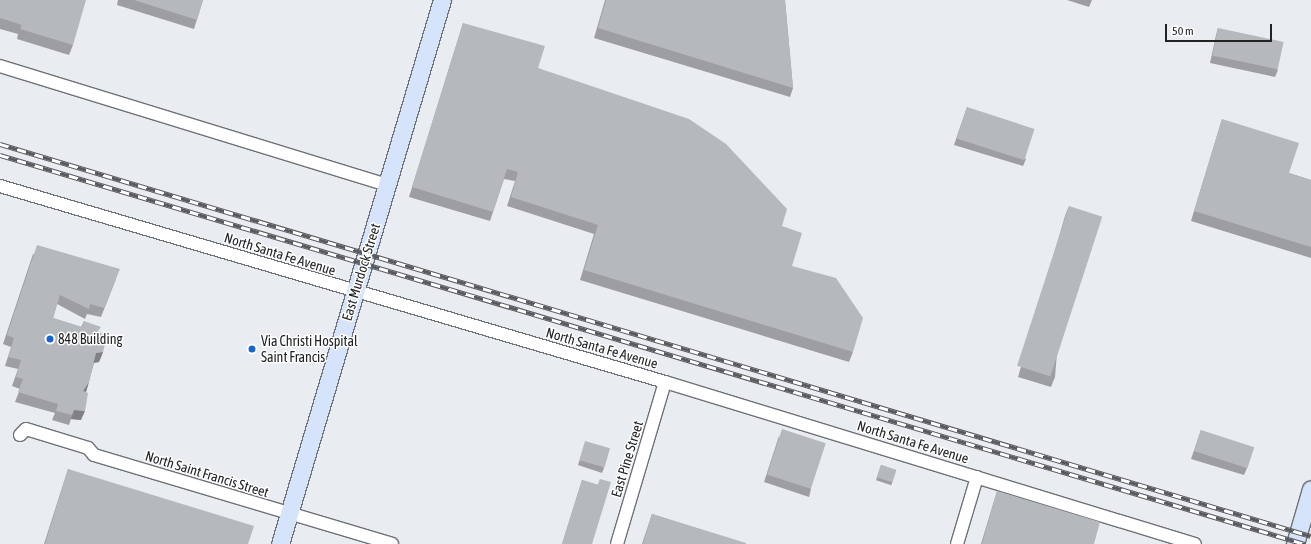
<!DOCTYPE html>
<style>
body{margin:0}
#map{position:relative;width:1311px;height:544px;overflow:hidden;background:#e9edf2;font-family:"Asap Condensed",sans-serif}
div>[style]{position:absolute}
.roads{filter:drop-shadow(1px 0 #6f7277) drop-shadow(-1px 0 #6f7277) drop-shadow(0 1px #6f7277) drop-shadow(0 -1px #6f7277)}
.street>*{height:12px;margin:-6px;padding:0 6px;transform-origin:6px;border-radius:6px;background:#fff}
.secondary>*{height:17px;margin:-8.5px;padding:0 8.5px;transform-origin:8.5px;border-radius:8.5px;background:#d5e4fa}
.rail>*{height:4.5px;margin-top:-2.25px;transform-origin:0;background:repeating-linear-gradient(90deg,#fff 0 9px,#585a5d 0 18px);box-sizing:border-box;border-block:1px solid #585a5d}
.wall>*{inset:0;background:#9c9ea3;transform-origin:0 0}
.shaded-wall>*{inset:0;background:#7f8184}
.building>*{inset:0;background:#b5b8bd;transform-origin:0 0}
.dots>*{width:11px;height:11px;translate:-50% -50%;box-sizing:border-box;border:2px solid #fff;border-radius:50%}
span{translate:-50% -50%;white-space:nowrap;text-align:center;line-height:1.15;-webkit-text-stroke:3px #fff;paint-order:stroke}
.street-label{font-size:14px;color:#222325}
.poi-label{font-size:14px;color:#222325}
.left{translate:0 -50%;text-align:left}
.scale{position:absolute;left:1165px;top:24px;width:107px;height:18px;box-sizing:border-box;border:2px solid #222325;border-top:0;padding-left:5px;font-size:12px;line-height:14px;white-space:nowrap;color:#222325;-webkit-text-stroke:3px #fff;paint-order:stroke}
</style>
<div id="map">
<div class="roads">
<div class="street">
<div style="left:0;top:66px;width:405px;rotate:17.1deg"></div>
<div style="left:0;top:186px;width:693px;rotate:16.42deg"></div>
<div style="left:665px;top:382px;width:554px;rotate:17deg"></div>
<div style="left:20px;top:435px;width:8px;rotate:-45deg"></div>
<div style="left:26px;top:429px;width:65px;rotate:17deg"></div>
<div style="left:88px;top:448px;width:9px;rotate:49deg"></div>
<div style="left:94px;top:455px;width:311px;rotate:16.6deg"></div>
<div style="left:617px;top:544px;width:169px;rotate:-73.5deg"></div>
<div style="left:957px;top:544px;width:70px;rotate:-73.4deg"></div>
</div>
<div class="secondary">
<div style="left:280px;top:544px;width:568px;rotate:-73.42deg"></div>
<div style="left:1295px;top:544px;width:57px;rotate:-73.8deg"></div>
</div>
</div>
<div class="rail">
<div style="left:0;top:144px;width:1368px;rotate:16.65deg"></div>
<div style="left:0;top:155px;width:1362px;rotate:16.6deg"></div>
</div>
<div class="wall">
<div style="clip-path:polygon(0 0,73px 45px,69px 55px,17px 39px,18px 34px,0 29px)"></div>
<div style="clip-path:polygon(118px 0,203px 0,194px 29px,117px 5px)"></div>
<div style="clip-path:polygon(605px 0,785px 0,793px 88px,790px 97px,594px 38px)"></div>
<div style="clip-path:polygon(1067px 0,1092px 0,1089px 7px)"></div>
<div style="clip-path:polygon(463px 23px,538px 68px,782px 226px,792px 266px,853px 352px,849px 362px,580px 280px,594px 234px,507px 206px,515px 181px,504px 179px,490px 221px,409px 197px)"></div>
<div style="clip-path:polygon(1218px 28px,1278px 70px,1275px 77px,1210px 63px,1216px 35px)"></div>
<div style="clip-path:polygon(967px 107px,1026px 159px,1023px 166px,954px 145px)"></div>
<div style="clip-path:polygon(1222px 119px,1289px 173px,1311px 180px,1311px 258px,1191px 221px)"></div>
<div style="clip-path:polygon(1069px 206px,1055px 377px,1051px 387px,1018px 377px,1065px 216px)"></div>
<div style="clip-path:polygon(33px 254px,116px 279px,101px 317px,87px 314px,85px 319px,57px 304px,53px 318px,81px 327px,84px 321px,99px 332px,103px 352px,99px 362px,94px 363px,86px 392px,81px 420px,71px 419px,69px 425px,52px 420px,55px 413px,15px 402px,20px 389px,12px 386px,18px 369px,5px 366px,11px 347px,3px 344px)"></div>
<div style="clip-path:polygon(1201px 430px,1247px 468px,1244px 475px,1191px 459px)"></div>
<div style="clip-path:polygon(779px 436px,811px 489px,809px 497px,764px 482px)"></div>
<div style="clip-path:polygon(584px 446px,604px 468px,602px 473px,578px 465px)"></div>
<div style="left:881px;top:465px;width:16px;height:16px;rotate:18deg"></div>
<div style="clip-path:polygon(68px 469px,248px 544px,44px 544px)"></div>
<div style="clip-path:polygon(600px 479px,592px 544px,562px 544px,582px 480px,598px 485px)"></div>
<div style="clip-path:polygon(997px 491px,1094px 544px,981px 544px)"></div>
<div style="clip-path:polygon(652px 514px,746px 544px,642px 544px)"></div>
</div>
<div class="shaded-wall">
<div style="clip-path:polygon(103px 352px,99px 362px,92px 363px,96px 353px)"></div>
<div style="clip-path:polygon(89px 382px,86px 392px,83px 391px)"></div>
<div style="clip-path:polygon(74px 410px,85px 411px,81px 420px,71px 419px)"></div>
</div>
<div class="building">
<div style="clip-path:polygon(0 0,86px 0,73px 45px,20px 29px,22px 25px,0 18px)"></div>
<div style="clip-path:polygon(134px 0,203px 0,197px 20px)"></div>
<div style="clip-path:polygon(606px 0,785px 0,793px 88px,598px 28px)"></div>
<div style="clip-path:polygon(463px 23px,545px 46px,538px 68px,689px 119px,726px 144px,787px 209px,782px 226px,802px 233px,792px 266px,836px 278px,863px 318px,853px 352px,584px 270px,598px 225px,511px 197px,518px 172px,507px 169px,493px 212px,412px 187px)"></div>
<div style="left:1218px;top:28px;width:67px;height:28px;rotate:12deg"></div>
<div style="left:967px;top:107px;width:71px;height:33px;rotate:18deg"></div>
<div style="clip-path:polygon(1222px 119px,1299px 143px,1289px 173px,1311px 180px,1311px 247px,1194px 211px)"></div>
<div style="left:1069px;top:206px;width:35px;height:168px;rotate:18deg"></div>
<div style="clip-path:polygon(37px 245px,120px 269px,104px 308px,90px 304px,89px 309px,60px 295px,53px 318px,82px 327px,84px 321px,101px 327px,98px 331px,107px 337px,103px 352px,96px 353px,89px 382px,83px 391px,88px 393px,85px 411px,74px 410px,72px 415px,56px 411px,58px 404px,18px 392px,23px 379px,16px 377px,21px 360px,8px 357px,14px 338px,7px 335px)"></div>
<div style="left:782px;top:429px;width:46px;height:48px;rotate:18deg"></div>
<div style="left:1201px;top:430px;width:56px;height:22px;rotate:18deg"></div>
<div style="left:585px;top:441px;width:26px;height:20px;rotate:16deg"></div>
<div style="left:881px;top:465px;width:16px;height:13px;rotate:18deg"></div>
<div style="clip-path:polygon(68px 469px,254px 526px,248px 544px,45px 544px)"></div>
<div style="clip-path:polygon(600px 479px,611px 482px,592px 544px,562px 544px,582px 480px,598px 485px)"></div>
<div style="clip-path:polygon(997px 491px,1100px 522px,1094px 544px,982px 544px)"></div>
<div style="clip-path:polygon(652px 514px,746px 543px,746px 544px,643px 544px)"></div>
</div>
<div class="dots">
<div style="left:50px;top:339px;background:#1865d0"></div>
<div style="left:252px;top:349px;background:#1865d0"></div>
</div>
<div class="street-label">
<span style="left:280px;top:254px;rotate:17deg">North Santa Fe Avenue</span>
<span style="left:361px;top:272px;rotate:-73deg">East Murdock Street</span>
<span style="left:602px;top:348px;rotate:16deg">North Santa Fe Avenue</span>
<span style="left:913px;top:442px;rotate:17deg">North Santa Fe Avenue</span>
<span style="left:627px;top:459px;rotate:-73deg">East Pine Street</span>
<span style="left:207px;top:474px;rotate:17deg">North Saint Francis Street</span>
</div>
<div class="poi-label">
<span class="left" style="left:58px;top:339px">848 Building</span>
<span class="left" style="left:261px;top:349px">Via Christi Hospital<br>Saint Francis</span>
</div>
<div class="scale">50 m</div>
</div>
